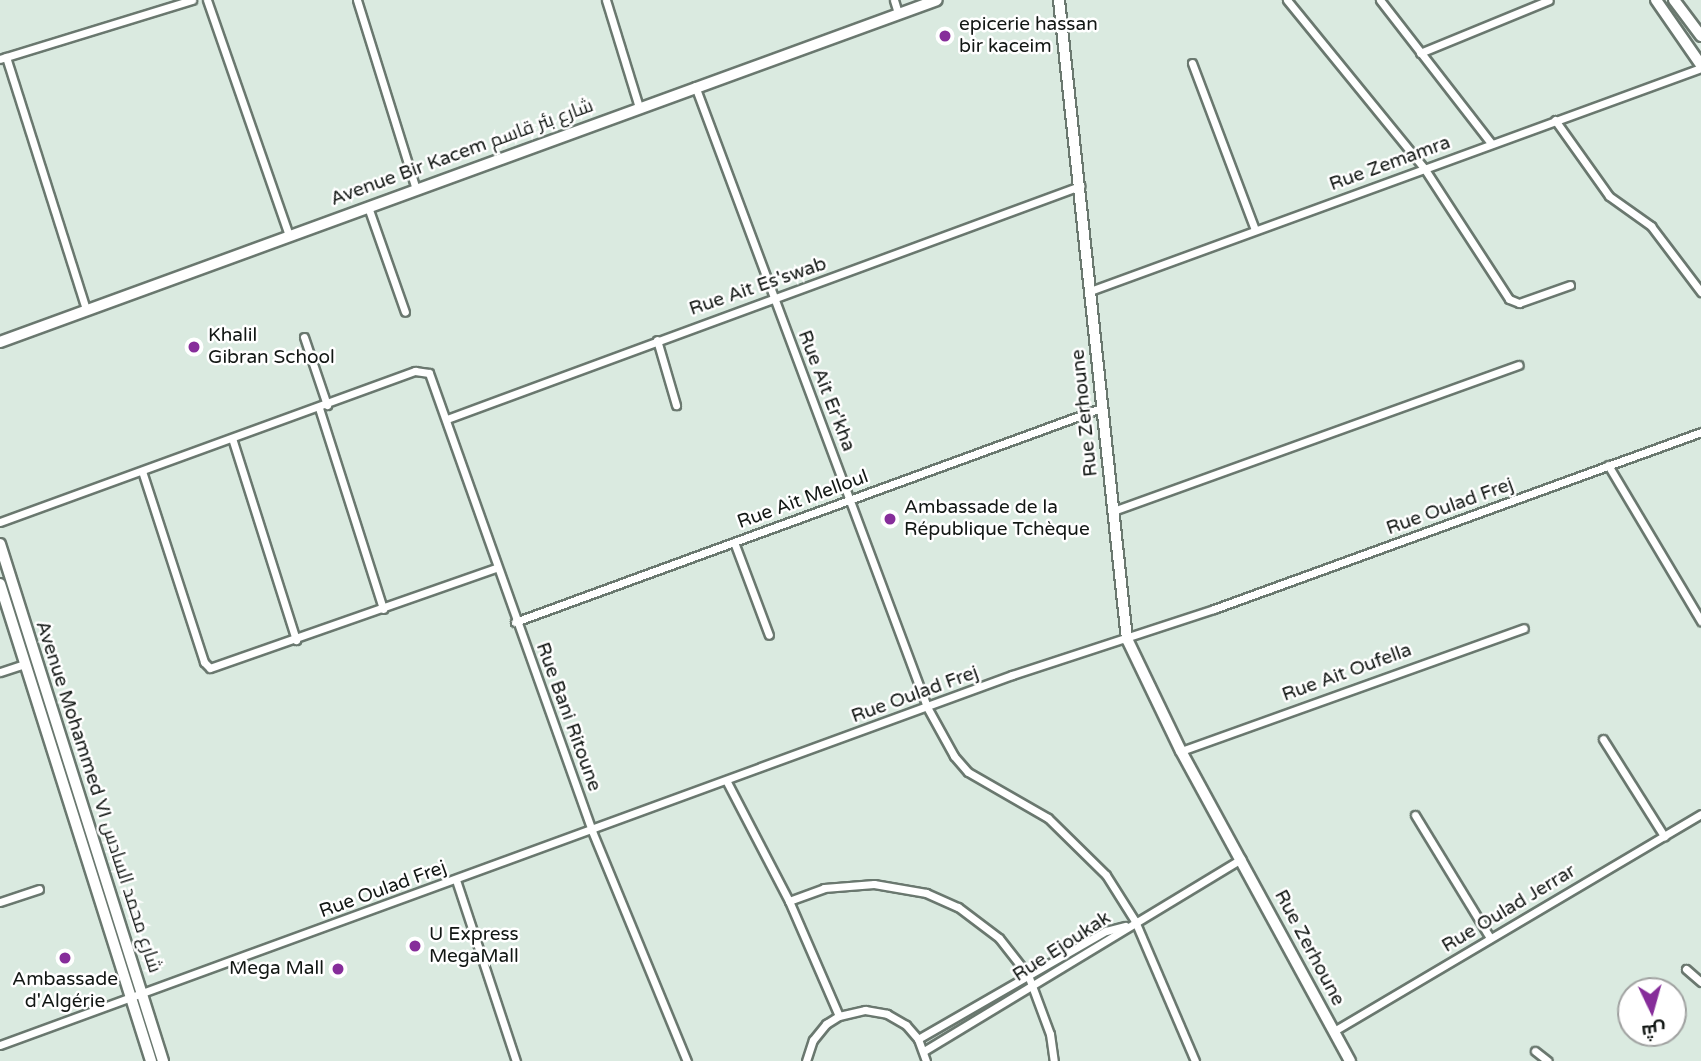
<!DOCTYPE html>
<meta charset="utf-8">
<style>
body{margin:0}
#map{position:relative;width:1701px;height:1061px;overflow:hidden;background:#daeae0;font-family:"Varela Round",Cairo,sans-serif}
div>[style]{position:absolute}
.roads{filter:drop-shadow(2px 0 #6a786f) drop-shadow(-2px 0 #6a786f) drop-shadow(0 2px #6a786f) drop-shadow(0 -2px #6a786f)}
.street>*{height:7px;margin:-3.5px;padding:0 3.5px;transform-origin:3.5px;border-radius:3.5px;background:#fff}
.secondary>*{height:10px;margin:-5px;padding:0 5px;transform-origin:5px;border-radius:5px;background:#fff}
.primary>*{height:10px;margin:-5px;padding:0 5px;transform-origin:5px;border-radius:5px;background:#fff}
.dots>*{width:19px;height:19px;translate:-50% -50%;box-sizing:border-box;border:4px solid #fff;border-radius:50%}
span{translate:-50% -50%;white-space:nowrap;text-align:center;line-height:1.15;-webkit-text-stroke:5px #fff;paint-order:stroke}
.poi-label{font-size:19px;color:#121714}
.left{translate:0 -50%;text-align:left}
.right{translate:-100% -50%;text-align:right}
.street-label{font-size:19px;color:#121714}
.north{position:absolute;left:1617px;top:977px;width:70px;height:70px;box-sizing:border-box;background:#fff;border:2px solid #a0a2a1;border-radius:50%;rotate:175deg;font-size:19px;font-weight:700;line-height:28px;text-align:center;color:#121714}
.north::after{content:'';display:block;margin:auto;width:24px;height:32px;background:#862d9a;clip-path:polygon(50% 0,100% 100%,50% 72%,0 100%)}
</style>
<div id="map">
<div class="roads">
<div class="street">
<div style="left:207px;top:0;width:250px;rotate:70.8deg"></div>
<div style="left:357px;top:0;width:198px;rotate:72.7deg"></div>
<div style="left:606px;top:0;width:112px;rotate:72.9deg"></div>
<div style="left:894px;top:0;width:14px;rotate:73deg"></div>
<div style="left:1287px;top:0;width:217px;rotate:50.8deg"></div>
<div style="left:1424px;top:168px;width:156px;rotate:57deg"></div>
<div style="left:1509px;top:299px;width:11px;rotate:22deg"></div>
<div style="left:1519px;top:303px;width:54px;rotate:-19.4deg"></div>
<div style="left:1380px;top:0;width:181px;rotate:52.2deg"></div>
<div style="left:1420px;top:53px;width:139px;rotate:-22.3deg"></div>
<div style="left:6px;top:57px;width:264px;rotate:72.4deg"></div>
<div style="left:0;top:59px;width:201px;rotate:-17.1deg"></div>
<div style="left:1192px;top:63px;width:178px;rotate:69.3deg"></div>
<div style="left:695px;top:86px;width:663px;rotate:69.51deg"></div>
<div style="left:927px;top:707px;width:56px;rotate:61.1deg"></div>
<div style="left:954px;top:756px;width:21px;rotate:49deg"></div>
<div style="left:968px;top:772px;width:92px;rotate:29.9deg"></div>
<div style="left:1048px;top:818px;width:81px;rotate:44.5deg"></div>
<div style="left:1106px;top:875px;width:54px;rotate:57.8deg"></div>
<div style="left:1135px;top:921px;width:152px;rotate:66.8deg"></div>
<div style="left:1555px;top:120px;width:93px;rotate:54.6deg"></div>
<div style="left:1609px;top:196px;width:52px;rotate:35.5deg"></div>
<div style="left:1651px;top:226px;width:83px;rotate:52.9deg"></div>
<div style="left:368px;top:207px;width:111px;rotate:70.6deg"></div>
<div style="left:1090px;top:291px;width:650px;rotate:-20.05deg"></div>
<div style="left:304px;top:337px;width:72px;rotate:71.3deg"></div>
<div style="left:657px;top:340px;width:68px;rotate:73.7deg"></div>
<div style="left:319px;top:408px;width:211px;rotate:72.3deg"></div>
<div style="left:447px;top:419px;width:675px;rotate:-20.21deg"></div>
<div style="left:232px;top:438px;width:212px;rotate:72.4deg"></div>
<div style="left:1608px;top:465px;width:182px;rotate:59.2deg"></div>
<div style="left:142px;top:471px;width:201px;rotate:72deg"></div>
<div style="left:204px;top:662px;width:8px;rotate:45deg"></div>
<div style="left:210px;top:668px;width:303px;rotate:-19.3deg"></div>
<div style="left:1113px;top:511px;width:431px;rotate:-19.8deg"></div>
<div style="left:0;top:522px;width:442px;rotate:-20deg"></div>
<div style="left:415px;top:371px;width:14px;rotate:8deg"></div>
<div style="left:429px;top:373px;width:486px;rotate:70.4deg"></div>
<div style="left:592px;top:831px;width:249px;rotate:67.6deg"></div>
<div style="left:734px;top:542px;width:99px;rotate:69.4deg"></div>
<div style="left:515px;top:622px;width:624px;rotate:-20.06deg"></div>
<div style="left:0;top:672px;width:26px;rotate:-18deg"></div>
<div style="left:1603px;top:739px;width:115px;rotate:57.8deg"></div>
<div style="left:1181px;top:751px;width:364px;rotate:-19.7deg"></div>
<div style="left:727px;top:782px;width:134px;rotate:62.5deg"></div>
<div style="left:789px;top:901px;width:125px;rotate:66.5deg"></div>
<div style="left:1415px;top:815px;width:144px;rotate:58.6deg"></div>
<div style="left:456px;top:880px;width:191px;rotate:71.7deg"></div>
<div style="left:789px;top:901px;width:37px;rotate:-20deg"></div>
<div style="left:824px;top:888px;width:50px;rotate:-4.6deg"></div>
<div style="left:874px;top:884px;width:53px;rotate:9.8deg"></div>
<div style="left:926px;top:893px;width:35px;rotate:24deg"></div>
<div style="left:958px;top:907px;width:51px;rotate:37.1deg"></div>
<div style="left:999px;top:938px;width:47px;rotate:51.9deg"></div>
<div style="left:1028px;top:975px;width:63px;rotate:69.6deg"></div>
<div style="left:1050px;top:1034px;width:27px;rotate:82deg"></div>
<div style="left:0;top:902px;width:41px;rotate:-18.4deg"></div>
<div style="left:1686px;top:969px;width:20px;rotate:41deg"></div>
<div style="left:1334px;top:1031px;width:426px;rotate:-30.6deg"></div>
<div style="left:918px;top:1039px;width:217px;rotate:-29.9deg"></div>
<div style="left:1106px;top:931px;width:20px;rotate:-15deg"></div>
<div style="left:0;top:1045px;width:1078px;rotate:-20.08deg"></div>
<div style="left:1012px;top:675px;width:213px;rotate:-18.1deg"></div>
<div style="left:1214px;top:609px;width:518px;rotate:-19.97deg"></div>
<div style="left:924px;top:1051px;width:371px;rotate:-31.2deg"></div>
<div style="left:1535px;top:1051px;width:16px;rotate:38deg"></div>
<div style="left:806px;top:1061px;width:22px;rotate:-72deg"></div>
<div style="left:813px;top:1040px;width:21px;rotate:-51deg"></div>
<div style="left:826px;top:1024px;width:15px;rotate:-32deg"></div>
<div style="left:839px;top:1016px;width:27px;rotate:-13deg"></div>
<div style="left:865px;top:1010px;width:22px;rotate:10deg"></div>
<div style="left:887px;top:1014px;width:22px;rotate:30deg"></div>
<div style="left:906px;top:1025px;width:18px;rotate:49deg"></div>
<div style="left:918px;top:1039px;width:23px;rotate:70deg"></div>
</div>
<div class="secondary">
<div style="left:1059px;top:0;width:643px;rotate:83.93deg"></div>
<div style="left:1127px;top:639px;width:124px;rotate:64.3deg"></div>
<div style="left:1181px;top:751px;width:353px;rotate:61.4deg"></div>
<div style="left:1656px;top:0;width:79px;rotate:55.3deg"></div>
<div style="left:1674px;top:0;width:45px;rotate:53.1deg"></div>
<div style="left:0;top:342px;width:997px;rotate:-20.05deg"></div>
</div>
<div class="primary">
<div style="left:0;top:544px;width:542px;rotate:72.5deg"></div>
<div style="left:0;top:584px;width:500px;rotate:72.43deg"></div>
</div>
</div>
<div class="dots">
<div style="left:945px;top:36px;background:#862d9a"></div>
<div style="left:194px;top:347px;background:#862d9a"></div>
<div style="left:890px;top:519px;background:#862d9a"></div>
<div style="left:415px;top:946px;background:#862d9a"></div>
<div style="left:65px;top:958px;background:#862d9a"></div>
<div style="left:338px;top:969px;background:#862d9a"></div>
</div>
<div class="poi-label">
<span class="left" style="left:959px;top:36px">epicerie hassan<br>bir kaceim</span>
<span class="left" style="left:208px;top:347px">Khalil<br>Gibran School</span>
<span class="left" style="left:904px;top:519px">Ambassade de la<br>République Tchèque</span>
<span class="left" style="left:429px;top:946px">U Express<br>MegaMall</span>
<span class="right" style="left:324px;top:969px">Mega Mall</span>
<span style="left:65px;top:991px">Ambassade<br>d'Algérie</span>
</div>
<div class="street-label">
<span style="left:462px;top:153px;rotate:-20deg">Avenue Bir Kacem شارع بئر قاسم</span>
<span style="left:1390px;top:164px;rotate:-20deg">Rue Zemamra</span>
<span style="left:758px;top:287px;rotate:-19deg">Rue Ait Es'swab</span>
<span style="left:826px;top:391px;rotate:69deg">Rue Ait Er'kha</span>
<span style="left:1085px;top:413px;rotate:-96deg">Rue Zerhoune</span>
<span style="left:803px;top:500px;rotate:-20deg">Rue Ait Melloul</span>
<span style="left:1450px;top:507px;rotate:-20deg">Rue Oulad Frej</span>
<span style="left:1347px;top:673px;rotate:-20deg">Rue Ait Oufella</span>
<span style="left:915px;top:695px;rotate:-20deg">Rue Oulad Frej</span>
<span style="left:568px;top:717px;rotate:70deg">Rue Bani Ritoune</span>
<span style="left:98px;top:797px;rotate:72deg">Avenue Mohammed VI شارع محمد السادس</span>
<span style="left:383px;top:890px;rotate:-20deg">Rue Oulad Frej</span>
<span style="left:1509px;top:909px;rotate:-31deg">Rue Oulad Jerrar</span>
<span style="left:1062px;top:947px;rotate:-33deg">Rue Ejoukak</span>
<span style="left:1309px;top:948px;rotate:62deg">Rue Zerhoune</span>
</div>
<div class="north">ش</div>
</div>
